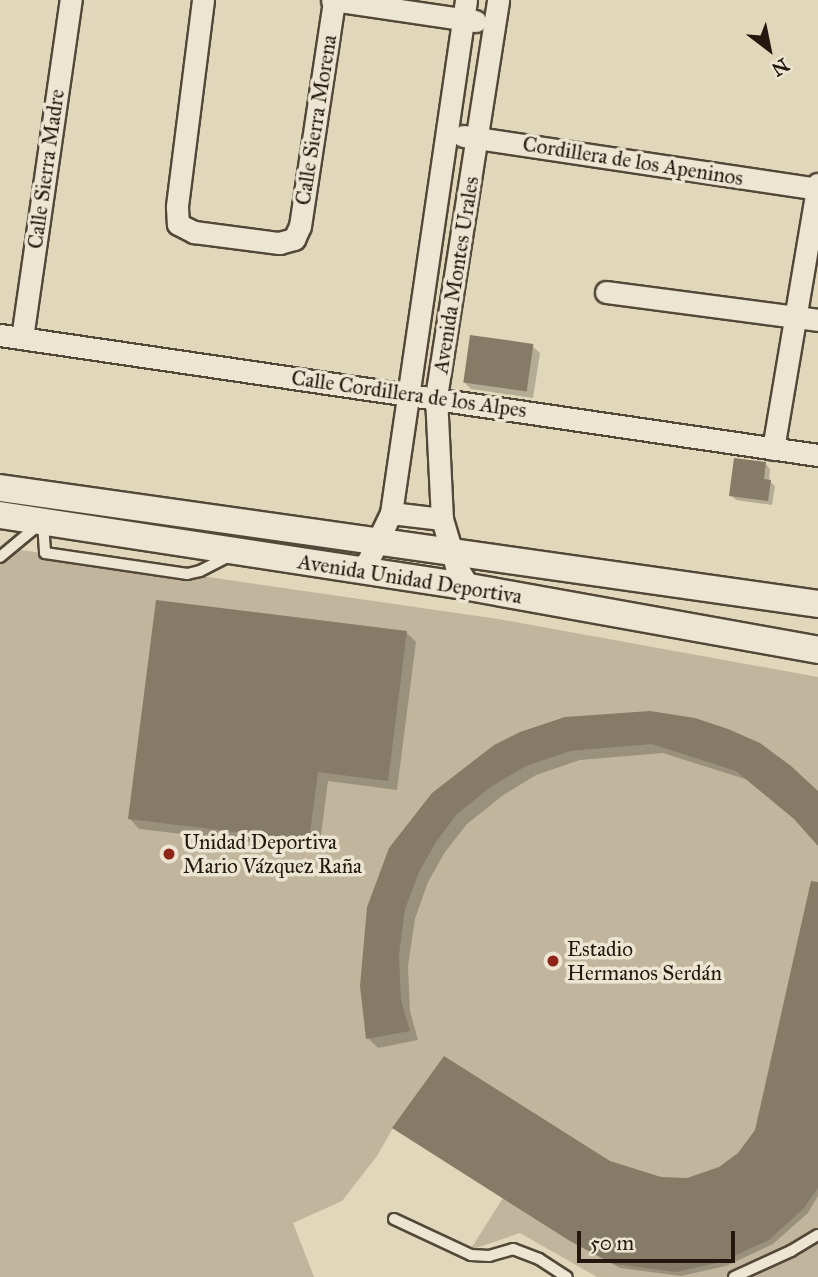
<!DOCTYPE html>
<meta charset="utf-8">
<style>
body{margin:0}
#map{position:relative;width:818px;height:1277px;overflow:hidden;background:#e1d7ba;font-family:"IM FELL Great Primer",serif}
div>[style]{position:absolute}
.green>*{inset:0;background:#c1b69d}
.shadow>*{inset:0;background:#0003}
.building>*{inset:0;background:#867b67;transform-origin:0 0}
.roads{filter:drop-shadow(2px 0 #534738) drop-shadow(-2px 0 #534738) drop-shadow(0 2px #534738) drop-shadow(0 -2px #534738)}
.service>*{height:10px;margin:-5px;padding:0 5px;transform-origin:5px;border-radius:5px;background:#ece5d2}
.minor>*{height:21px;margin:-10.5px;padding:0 10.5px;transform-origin:10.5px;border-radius:10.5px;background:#ece5d2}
.tertiary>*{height:26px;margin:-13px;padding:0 13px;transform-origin:13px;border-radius:13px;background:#ece5d2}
.dots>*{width:19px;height:19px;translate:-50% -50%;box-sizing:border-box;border:4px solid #ece5d2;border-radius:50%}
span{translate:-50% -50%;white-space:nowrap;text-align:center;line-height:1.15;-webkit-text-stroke:7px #ece5d2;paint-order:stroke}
.street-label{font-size:21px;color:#24170d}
.poi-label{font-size:21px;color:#24170d}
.left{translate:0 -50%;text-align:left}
.north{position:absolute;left:734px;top:14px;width:70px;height:70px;-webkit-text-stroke:5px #ece5d2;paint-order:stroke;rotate:148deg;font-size:19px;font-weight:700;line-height:28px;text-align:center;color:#24170d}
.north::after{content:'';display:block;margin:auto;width:24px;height:32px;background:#24170d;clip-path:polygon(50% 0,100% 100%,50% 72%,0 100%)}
.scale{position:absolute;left:577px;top:1231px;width:158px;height:32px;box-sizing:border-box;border:4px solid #24170d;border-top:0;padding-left:9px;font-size:21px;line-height:24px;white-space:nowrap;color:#24170d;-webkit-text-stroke:5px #ece5d2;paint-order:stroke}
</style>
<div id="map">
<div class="green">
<div style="clip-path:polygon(0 547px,498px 619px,818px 677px,818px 1277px,597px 1277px,520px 1233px,470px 1250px,503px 1198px,393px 1128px,377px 1156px,342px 1201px,293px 1223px,314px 1277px,0 1277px)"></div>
</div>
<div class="shadow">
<div style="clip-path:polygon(532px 346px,540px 353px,533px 398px,471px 389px,464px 382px)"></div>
<div style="clip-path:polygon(766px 464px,770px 469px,769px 481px,775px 486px,772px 505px,736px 500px,731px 495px)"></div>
<div style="clip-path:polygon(406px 632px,416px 642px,397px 790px,328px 781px,319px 850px,139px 829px,130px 819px)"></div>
<div style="clip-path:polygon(566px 718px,818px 793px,818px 843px,801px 824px,748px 780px,663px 753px,580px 760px,536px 775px,502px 796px,467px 824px,445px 852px,428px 882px,415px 919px,408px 966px,410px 1011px,418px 1040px,378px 1048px,368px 1038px,390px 849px)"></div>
<div style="clip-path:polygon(818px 900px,818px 1196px,808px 1213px,773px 1244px,726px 1266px,681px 1276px,620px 1268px,577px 1245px,399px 1132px,609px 1163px,660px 1179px,687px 1180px,720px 1169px,740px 1154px,756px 1130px)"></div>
</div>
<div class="building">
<div style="left:470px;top:335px;width:64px;height:48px;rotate:8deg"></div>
<div style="clip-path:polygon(734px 458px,766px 462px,764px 479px,771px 480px,768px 501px,729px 496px)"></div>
<div style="clip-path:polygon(156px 600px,407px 631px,388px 781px,318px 772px,309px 841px,128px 819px)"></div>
<div style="clip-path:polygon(650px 711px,695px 718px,728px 729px,760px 743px,791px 766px,818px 791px,818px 846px,794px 819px,736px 771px,652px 744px,570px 751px,526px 766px,492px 786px,457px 814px,436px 842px,419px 872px,405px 909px,399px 955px,401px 1000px,410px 1031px,366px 1039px,360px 986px,367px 907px,389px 848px,432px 793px,494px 745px,520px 732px,565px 717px)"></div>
<div style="clip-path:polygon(811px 881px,818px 882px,818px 1188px,804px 1208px,769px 1240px,721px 1262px,676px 1272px,614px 1264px,570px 1241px,392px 1128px,444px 1056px,610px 1161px,661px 1177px,687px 1178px,719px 1167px,738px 1153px,755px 1130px)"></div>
</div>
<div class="roads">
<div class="service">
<div style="left:43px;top:523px;width:30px;rotate:86deg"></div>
<div style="left:45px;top:553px;width:144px;rotate:8.4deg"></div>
<div style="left:187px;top:574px;width:13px;rotate:-13deg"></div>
<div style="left:200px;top:571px;width:35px;rotate:-27deg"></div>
<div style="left:0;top:557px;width:53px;rotate:-39.7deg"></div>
<div style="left:394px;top:1219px;width:85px;rotate:25.1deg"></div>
<div style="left:471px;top:1255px;width:18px;rotate:3deg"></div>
<div style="left:489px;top:1256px;width:25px;rotate:-16deg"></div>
<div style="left:513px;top:1249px;width:28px;rotate:21deg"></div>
<div style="left:539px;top:1259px;width:33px;rotate:33deg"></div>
<div style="left:734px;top:1277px;width:63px;rotate:-24.5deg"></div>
<div style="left:791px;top:1251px;width:31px;rotate:-31deg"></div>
</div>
<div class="minor">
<div style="left:203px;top:0;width:209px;rotate:97.2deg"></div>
<div style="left:177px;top:207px;width:17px;rotate:87deg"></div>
<div style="left:178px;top:224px;width:18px;rotate:27deg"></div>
<div style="left:194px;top:232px;width:86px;rotate:7.4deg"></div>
<div style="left:279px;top:243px;width:16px;rotate:-15deg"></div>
<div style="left:294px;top:239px;width:14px;rotate:-65deg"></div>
<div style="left:300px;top:226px;width:229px;rotate:-81.4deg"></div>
<div style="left:332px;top:0;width:145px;rotate:8.4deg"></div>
<div style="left:463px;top:136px;width:358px;rotate:8.5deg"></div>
<div style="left:606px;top:292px;width:214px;rotate:7.5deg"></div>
<div style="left:0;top:335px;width:827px;rotate:8.35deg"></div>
<div style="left:22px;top:338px;width:342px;rotate:-81.8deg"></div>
<div style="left:773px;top:449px;width:269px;rotate:-80.4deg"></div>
<div style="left:391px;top:513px;width:51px;rotate:6.7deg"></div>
<div style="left:358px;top:571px;width:14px;rotate:-45deg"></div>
<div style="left:368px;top:561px;width:53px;rotate:-64.4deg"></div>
<div style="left:391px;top:513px;width:518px;rotate:-81.68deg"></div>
<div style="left:469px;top:587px;width:25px;rotate:-122deg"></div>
<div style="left:456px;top:566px;width:49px;rotate:-106.6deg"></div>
<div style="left:442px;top:519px;width:122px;rotate:-92.8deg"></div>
<div style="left:436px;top:397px;width:402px;rotate:-81.1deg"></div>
</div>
<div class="tertiary">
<div style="left:0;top:488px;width:826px;rotate:8.07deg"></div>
<div style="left:0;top:515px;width:474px;rotate:8.7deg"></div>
<div style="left:469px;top:587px;width:355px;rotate:10.2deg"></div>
</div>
</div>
<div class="dots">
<div style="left:169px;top:854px;background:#8f2418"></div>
<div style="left:553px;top:961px;background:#8f2418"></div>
</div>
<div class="street-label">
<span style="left:316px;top:120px;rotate:-81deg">Calle Sierra Morena</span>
<span style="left:633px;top:161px;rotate:9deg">Cordillera de los Apeninos</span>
<span style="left:46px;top:169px;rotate:-82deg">Calle Sierra Madre</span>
<span style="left:456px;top:275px;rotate:-81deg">Avenida Montes Urales</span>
<span style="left:409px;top:394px;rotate:8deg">Calle Cordillera de los Alpes</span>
<span style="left:410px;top:579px;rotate:9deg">Avenida Unidad Deportiva</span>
</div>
<div class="poi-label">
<span class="left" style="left:183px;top:854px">Unidad Deportiva<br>Mario Vázquez Raña</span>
<span class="left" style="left:567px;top:961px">Estadio<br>Hermanos Serdán</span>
</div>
<div class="north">N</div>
<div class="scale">50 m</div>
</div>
